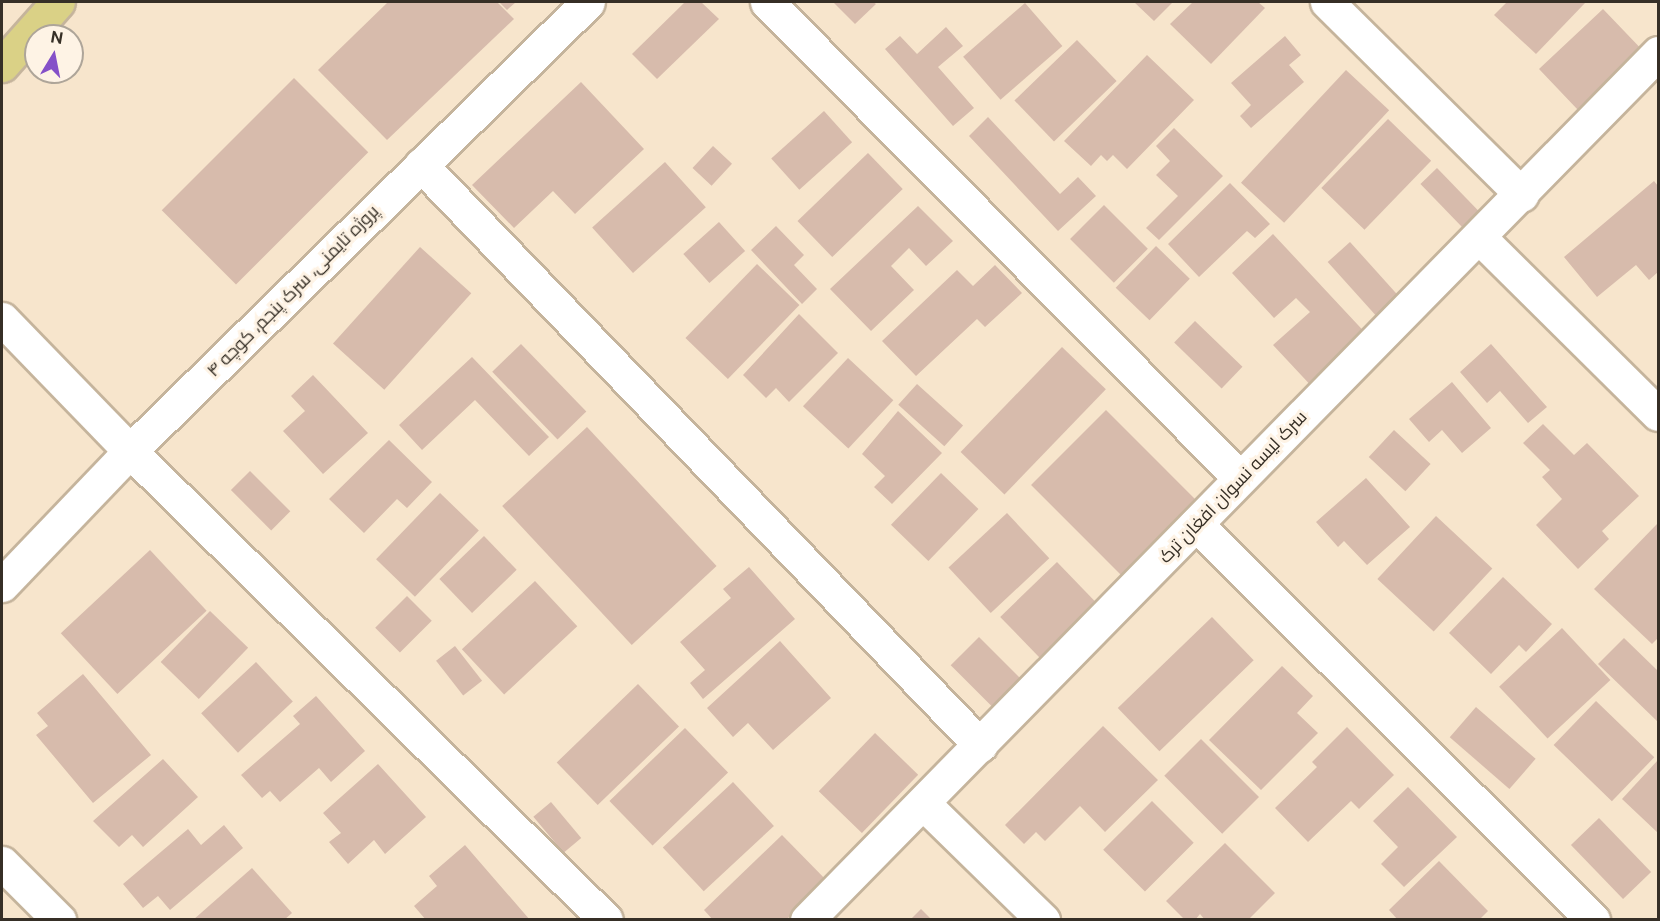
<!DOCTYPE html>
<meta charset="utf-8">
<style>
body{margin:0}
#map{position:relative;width:1660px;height:921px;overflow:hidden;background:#f7e5cc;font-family:"Public Sans",Cairo,sans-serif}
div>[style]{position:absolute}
.building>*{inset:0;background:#d7bbac;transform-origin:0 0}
.roads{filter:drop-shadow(2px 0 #c5b49c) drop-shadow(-2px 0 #c5b49c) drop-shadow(0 2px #c5b49c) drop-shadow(0 -2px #c5b49c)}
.minor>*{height:33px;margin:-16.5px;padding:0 16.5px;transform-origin:16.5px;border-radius:16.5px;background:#fff}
.major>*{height:33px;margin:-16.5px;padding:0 16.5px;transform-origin:16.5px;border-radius:16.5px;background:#dad186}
span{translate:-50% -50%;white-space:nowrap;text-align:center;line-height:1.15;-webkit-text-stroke:6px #fef3e5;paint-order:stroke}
.street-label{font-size:18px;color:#362f26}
.frame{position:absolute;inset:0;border:3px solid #362f26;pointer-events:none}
.north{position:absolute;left:24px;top:24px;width:60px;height:60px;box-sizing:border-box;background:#fef3e5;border:2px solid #aea599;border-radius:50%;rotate:10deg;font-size:16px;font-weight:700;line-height:24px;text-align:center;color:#362f26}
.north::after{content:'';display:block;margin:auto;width:21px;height:27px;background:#8550c8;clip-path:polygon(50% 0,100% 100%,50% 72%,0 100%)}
</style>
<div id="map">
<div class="building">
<div style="clip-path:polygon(388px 2px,497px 2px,514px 19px,387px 140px,318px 70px)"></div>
<div style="clip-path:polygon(499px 2px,516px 2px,507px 10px)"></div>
<div style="clip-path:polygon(685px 2px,701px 2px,719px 19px,657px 79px,632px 54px)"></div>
<div style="clip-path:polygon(833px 2px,873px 2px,876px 4px,855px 24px)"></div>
<div style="clip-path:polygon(1134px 2px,1173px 2px,1154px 21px)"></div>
<div style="clip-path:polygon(1193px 2px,1258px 2px,1265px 8px,1211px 64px,1170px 24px)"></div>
<div style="clip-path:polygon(1507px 2px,1586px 2px,1536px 54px,1494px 15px)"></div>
<div style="left:1025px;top:3px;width:57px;height:82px;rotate:49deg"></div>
<div style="clip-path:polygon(1603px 9px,1648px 56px,1621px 70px,1578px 110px,1539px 69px)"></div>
<div style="clip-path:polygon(946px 27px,963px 46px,938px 67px,974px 108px,953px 126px,885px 49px,900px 36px,917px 54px)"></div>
<div style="clip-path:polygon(1285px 36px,1301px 55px,1289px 65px,1304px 82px,1251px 128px,1240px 116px,1251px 105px,1231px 83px)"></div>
<div style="left:1077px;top:40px;width:57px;height:87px;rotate:46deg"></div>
<div style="clip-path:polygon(1147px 55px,1194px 100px,1127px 169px,1113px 155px,1107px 161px,1101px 155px,1091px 166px,1064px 141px)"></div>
<div style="left:1346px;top:70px;width:59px;height:154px;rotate:43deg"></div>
<div style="left:294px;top:78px;width:105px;height:187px;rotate:45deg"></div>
<div style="clip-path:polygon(581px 82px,644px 149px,575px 214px,553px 191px,514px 228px,472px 185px)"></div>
<div style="left:824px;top:111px;width:42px;height:71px;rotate:48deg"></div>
<div style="clip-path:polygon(988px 117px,1060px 194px,1078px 177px,1096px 196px,1058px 231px,969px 136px)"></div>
<div style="left:1388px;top:119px;width:60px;height:96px;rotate:44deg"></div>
<div style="clip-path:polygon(1174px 128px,1223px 176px,1159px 240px,1146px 228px,1178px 196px,1156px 175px,1170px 161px,1156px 146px)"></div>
<div style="left:713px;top:146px;width:26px;height:30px;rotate:43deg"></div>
<div style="left:868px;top:153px;width:50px;height:98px;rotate:46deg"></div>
<div style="left:665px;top:162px;width:61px;height:98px;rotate:48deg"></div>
<div style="left:1437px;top:168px;width:71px;height:23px;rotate:46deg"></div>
<div style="clip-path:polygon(1654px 181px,1658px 186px,1658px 272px,1649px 280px,1636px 265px,1597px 297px,1564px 257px)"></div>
<div style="clip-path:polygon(1230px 183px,1270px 224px,1255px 238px,1247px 231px,1199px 277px,1168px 244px)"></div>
<div style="left:1104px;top:205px;width:62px;height:48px;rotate:45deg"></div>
<div style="clip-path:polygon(918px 206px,953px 241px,926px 266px,909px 248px,891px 266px,914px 290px,871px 331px,830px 289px)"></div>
<div style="left:719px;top:222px;width:39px;height:48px;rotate:48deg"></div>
<div style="clip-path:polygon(776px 226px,804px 255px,794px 265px,817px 289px,802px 304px,751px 250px)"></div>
<div style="clip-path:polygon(1273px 234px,1372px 340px,1316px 391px,1273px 345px,1310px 312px,1296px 298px,1274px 318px,1232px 273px)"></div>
<div style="left:1350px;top:242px;width:78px;height:30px;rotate:48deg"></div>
<div style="left:1156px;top:246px;width:47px;height:58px;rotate:44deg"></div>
<div style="left:420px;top:247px;width:69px;height:130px;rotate:42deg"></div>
<div style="left:757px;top:264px;width:59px;height:103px;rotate:44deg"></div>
<div style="clip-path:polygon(995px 265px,1022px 293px,985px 327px,977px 319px,916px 376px,882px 341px,957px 270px,973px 286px)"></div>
<div style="clip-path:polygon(799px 314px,838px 353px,789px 402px,776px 388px,766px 398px,743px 375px)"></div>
<div style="left:1195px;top:321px;width:66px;height:30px;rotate:44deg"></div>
<div style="left:521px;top:344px;width:94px;height:40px;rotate:46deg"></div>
<div style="clip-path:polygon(1491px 344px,1547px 407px,1528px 423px,1500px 391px,1487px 403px,1460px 372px)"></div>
<div style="left:1062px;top:347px;width:61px;height:146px;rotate:44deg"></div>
<div style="clip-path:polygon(472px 357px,549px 437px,529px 456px,475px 400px,422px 450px,399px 425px)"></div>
<div style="left:848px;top:358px;width:62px;height:66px;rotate:43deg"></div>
<div style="clip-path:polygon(313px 375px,368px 433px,323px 474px,283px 431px,305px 411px,291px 396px)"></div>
<div style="clip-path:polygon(1452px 382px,1491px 428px,1462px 453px,1442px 430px,1429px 442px,1409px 419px)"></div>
<div style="left:917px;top:384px;width:62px;height:28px;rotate:42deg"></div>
<div style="left:1106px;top:410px;width:129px;height:106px;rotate:45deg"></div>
<div style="clip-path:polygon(898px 411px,942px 453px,892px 504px,874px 487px,885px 476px,862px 454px)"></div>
<div style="clip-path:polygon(1543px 424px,1574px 455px,1587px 443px,1639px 496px,1602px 531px,1609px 539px,1578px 569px,1536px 525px,1562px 499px,1542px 477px,1550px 470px,1523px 443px)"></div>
<div style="left:587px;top:427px;width:190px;height:116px;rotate:47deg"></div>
<div style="left:1394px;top:430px;width:50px;height:37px;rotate:43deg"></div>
<div style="clip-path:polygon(389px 440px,432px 482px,407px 508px,397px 499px,364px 533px,329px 499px)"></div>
<div style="left:250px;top:471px;width:57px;height:27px;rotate:45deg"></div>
<div style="left:941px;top:473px;width:52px;height:72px;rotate:44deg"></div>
<div style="clip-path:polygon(1366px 478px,1410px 527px,1367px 565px,1344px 541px,1338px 547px,1316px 522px)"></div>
<div style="left:440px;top:493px;width:54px;height:92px;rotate:44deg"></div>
<div style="left:1007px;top:513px;width:62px;height:80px;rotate:47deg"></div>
<div style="left:1436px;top:516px;width:77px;height:86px;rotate:43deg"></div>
<div style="clip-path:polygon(1658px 523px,1658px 638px,1652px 644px,1594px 589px)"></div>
<div style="left:484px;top:536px;width:47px;height:62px;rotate:46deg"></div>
<div style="left:150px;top:550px;width:83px;height:122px;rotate:47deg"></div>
<div style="left:1057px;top:562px;width:59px;height:79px;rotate:46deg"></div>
<div style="clip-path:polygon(749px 567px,795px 619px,703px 699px,690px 683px,705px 670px,680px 642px,731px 598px,723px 589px)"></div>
<div style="clip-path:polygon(1503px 577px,1552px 624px,1526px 652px,1519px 645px,1491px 674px,1449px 633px)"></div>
<div style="left:535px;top:581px;width:62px;height:100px;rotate:47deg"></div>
<div style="left:407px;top:596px;width:35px;height:45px;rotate:45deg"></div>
<div style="left:210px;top:611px;width:53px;height:71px;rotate:44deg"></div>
<div style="left:1212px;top:617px;width:60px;height:131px;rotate:46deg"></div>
<div style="left:1562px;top:628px;width:71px;height:86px;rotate:47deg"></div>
<div style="left:979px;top:637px;width:68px;height:40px;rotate:45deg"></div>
<div style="clip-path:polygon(1624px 638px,1658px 671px,1658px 722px,1598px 664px)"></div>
<div style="clip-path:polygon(780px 641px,831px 698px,773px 750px,748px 723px,733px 737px,707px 708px)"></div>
<div style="left:455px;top:646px;width:44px;height:24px;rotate:52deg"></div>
<div style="left:256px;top:662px;width:54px;height:75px;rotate:47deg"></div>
<div style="clip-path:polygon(1282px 666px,1313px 696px,1297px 713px,1318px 733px,1261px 790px,1209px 740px)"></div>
<div style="clip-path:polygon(83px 674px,151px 755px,93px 803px,36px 735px,48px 726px,37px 713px)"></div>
<div style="left:638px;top:684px;width:59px;height:113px;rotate:46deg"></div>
<div style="clip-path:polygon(316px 696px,365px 751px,331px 782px,319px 768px,280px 802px,270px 791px,262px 798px,241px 775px,300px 724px,293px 716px)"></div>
<div style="left:1596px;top:701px;width:81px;height:61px;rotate:44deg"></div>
<div style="left:1476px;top:707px;width:79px;height:40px;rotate:41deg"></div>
<div style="clip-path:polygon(1103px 726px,1158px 780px,1105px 832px,1080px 806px,1045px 841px,1036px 832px,1024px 844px,1005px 825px)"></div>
<div style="clip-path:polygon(1347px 727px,1394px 775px,1359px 809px,1351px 801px,1308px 842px,1275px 808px,1317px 767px,1312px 762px)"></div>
<div style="left:685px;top:728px;width:62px;height:105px;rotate:46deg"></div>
<div style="left:875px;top:733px;width:60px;height:81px;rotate:44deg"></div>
<div style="left:1201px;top:739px;width:82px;height:52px;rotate:45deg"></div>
<div style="clip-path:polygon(163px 759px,198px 797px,143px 847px,132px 835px,119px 847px,93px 821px)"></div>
<div style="clip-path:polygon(1658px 760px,1658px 833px,1622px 799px)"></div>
<div style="clip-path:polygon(378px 764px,426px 817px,385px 854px,374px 840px,348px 864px,329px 842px,341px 833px,323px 813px)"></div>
<div style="left:733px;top:782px;width:60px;height:96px;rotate:47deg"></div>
<div style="clip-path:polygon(1408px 787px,1457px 837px,1404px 887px,1381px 864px,1398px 847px,1373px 821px)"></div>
<div style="left:1152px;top:801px;width:59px;height:69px;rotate:45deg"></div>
<div style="left:551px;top:802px;width:47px;height:23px;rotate:50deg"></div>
<div style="left:1599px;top:818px;width:75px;height:39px;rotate:46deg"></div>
<div style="clip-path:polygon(224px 825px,243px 848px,170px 910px,158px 896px,143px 908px,123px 884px,188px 829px,201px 845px)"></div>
<div style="clip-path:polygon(782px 835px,833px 887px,785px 920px,713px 920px,704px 910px)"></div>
<div style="clip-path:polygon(1225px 843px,1275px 893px,1248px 920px,1205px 920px,1200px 914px,1195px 920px,1185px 920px,1166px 901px)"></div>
<div style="clip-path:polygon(465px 845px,530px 920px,426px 920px,414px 906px,437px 886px,429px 876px)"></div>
<div style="clip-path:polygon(1439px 861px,1488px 911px,1479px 920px,1398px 920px,1389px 910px)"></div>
<div style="clip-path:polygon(252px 868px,292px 913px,284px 920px,193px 920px)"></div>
<div style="clip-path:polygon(921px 909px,932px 920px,910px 920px)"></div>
</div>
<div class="roads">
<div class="minor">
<div style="left:767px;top:2px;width:671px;rotate:45.18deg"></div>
<div style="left:1327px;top:2px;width:274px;rotate:44.7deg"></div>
<div style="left:421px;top:165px;width:806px;rotate:46.06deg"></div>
<div style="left:1480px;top:238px;width:250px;rotate:44.7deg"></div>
<div style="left:2px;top:319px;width:184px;rotate:45.9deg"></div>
<div style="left:130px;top:451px;width:668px;rotate:44.58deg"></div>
<div style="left:1196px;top:524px;width:561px;rotate:44.93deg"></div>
<div style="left:2px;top:585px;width:185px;rotate:-46.3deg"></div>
<div style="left:130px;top:451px;width:641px;rotate:-44.43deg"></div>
<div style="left:923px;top:803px;width:168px;rotate:44.3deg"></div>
<div style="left:2px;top:863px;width:81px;rotate:45deg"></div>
<div style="left:807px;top:920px;width:1215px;rotate:-45.53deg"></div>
</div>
<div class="major">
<div style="left:2px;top:65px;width:84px;rotate:-48.4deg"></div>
</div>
</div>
<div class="street-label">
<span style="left:293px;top:291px;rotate:-45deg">پروژه تایمنی، سرک پنجم، کوچه ۴</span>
<span style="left:1233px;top:487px;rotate:-46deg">سرک لیسه نسوان افغان‌ ترک</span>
</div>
<div class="frame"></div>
<div class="north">N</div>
</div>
